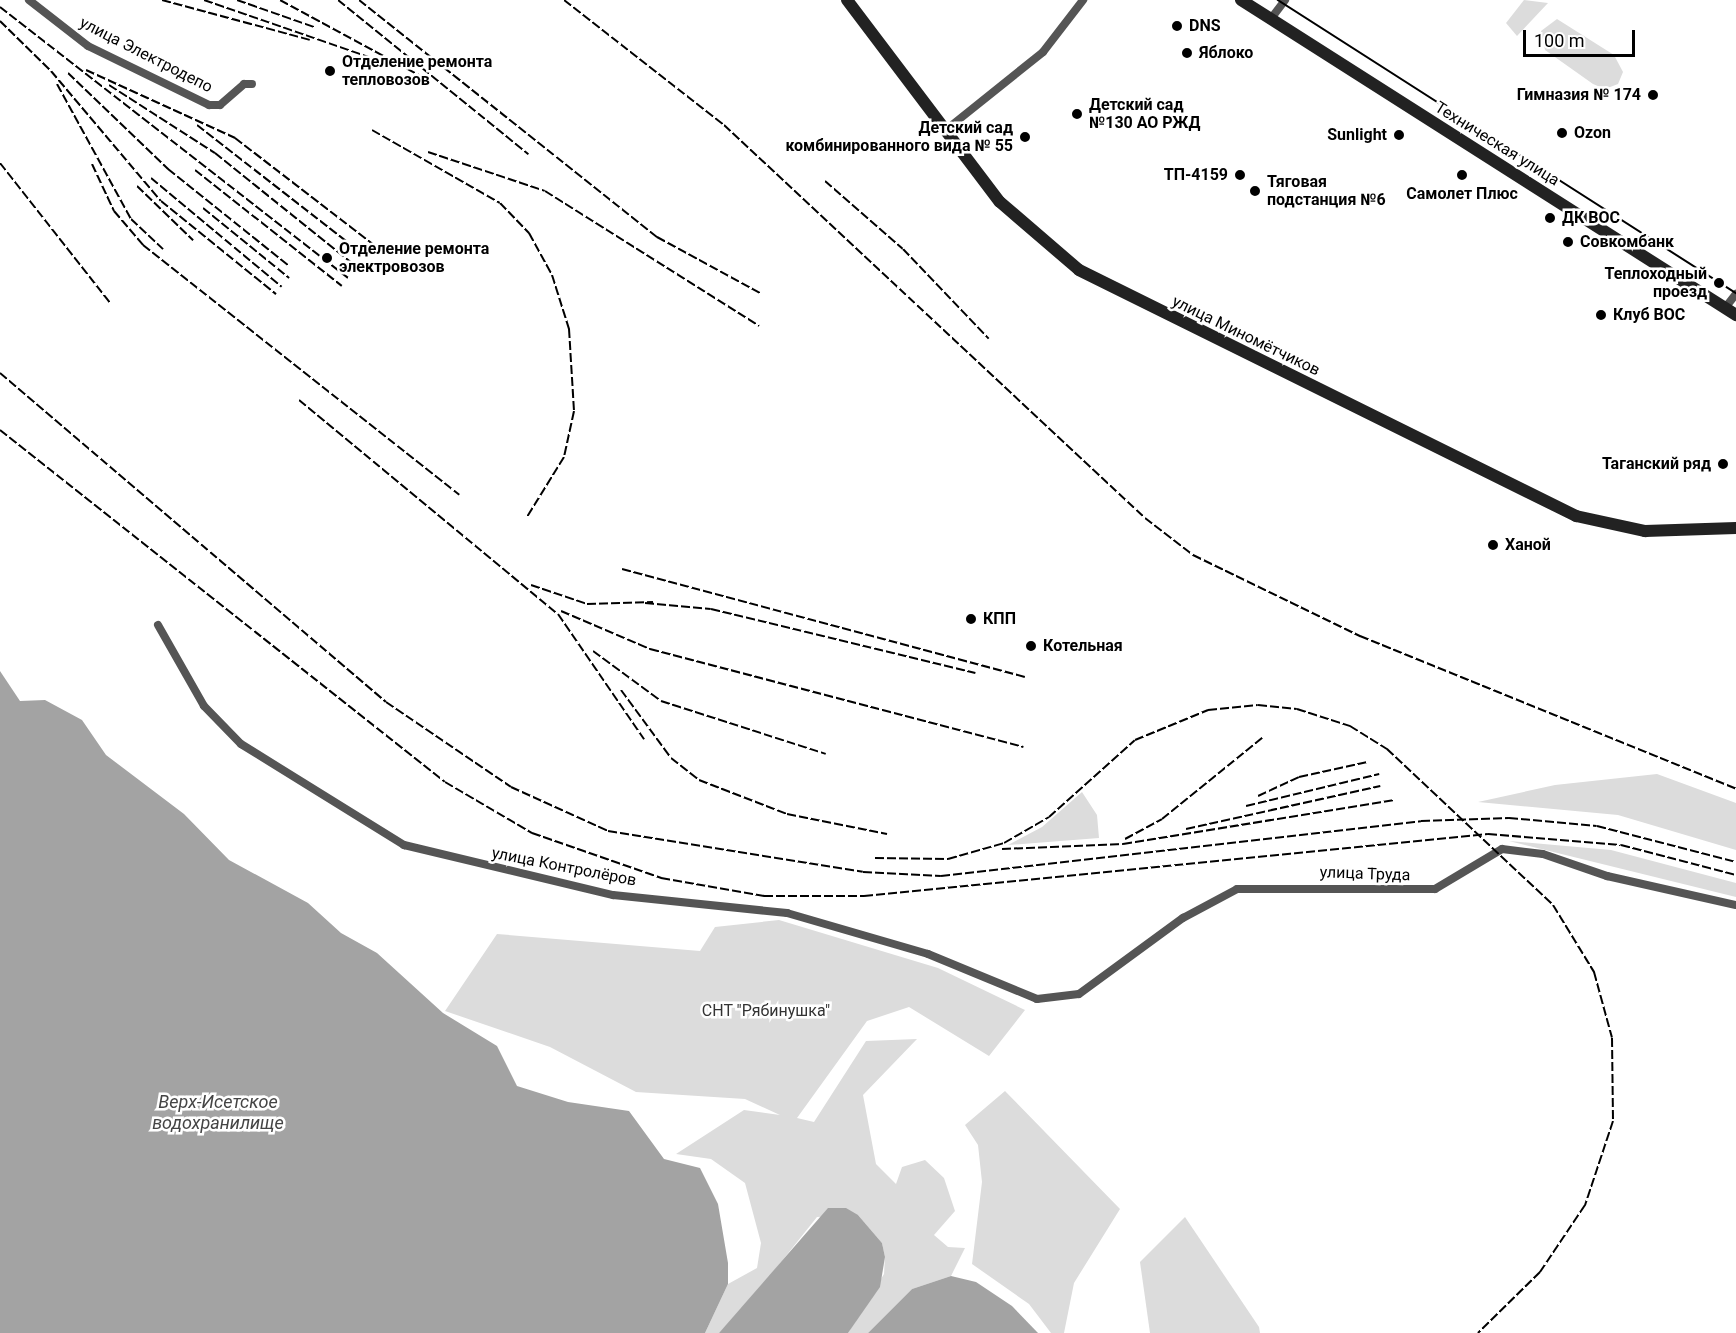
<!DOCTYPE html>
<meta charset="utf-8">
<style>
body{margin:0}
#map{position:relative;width:1736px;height:1333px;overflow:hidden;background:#fff;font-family:Roboto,sans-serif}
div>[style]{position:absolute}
.green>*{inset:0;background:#dcdcdc}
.water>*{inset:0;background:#a3a3a3}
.street>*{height:8px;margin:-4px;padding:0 4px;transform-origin:4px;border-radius:4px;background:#555}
.secondary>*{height:12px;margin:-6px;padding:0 6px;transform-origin:6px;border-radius:6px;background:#222}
.tram>*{height:1.5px;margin:-0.75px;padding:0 0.75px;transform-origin:0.75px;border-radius:0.75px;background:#000}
.rail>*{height:2px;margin-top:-1px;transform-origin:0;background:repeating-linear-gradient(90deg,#000 0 9px,transparent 0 12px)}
.dots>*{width:16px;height:16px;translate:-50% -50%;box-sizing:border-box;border:3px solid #fff;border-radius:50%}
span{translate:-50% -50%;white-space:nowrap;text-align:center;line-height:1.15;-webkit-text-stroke:5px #fff;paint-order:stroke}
.poi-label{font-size:16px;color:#000;font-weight:700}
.left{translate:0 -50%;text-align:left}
.right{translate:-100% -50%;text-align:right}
.street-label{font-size:16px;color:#000}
.park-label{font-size:16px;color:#333}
.water-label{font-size:18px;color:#444;font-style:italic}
.scale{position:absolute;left:1523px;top:30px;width:112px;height:27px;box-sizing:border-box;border:3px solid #000;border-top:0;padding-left:8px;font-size:18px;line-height:21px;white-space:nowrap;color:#000;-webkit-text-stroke:4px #fff;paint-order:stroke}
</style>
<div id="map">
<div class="green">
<div style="clip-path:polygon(1524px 0,1548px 3px,1517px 36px,1506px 23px)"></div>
<div style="clip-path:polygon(1557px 19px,1614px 55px,1623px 72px,1618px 84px,1605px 89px,1593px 84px,1545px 50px,1541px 31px)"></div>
<div style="clip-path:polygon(1657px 774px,1736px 803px,1736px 850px,1618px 815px,1478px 802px,1555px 785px)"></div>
<div style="clip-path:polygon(1082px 792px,1097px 815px,1099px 838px,1008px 845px,1042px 827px)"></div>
<div style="clip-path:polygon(1509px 841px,1611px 850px,1736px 883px,1736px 897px)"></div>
<div style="clip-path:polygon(779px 920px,938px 968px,1025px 1010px,989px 1056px,909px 1007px,867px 1021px,797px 1118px,814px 1122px,866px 1041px,917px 1039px,863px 1095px,876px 1164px,896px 1184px,902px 1167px,925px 1160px,944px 1178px,955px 1211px,934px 1235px,948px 1247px,965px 1248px,951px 1276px,912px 1289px,868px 1333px,848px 1333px,884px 1274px,885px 1257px,882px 1243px,858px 1215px,817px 1217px,738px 1316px,719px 1333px,705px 1333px,728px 1284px,757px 1268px,761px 1243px,745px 1183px,711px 1159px,676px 1154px,744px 1110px,780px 1115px,745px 1099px,636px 1092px,550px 1047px,445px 1011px,497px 934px,700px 951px,715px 927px)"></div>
<div style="clip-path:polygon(1005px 1091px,1120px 1209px,1074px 1283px,1064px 1333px,1051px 1333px,1029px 1304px,972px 1264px,982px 1182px,978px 1145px,965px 1125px)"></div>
<div style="clip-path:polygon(1185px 1217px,1259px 1327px,1260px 1333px,1150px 1333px,1140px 1262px)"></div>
</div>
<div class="water">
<div style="clip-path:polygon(0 671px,20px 701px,45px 700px,82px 720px,106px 755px,184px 814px,229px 860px,308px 903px,341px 933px,377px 953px,443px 1013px,497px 1046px,517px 1086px,568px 1102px,629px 1111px,664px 1159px,700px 1168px,718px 1204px,728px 1263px,728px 1284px,705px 1333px,0 1333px)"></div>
<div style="clip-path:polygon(828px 1208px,846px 1208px,858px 1215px,882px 1243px,885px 1257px,880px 1287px,848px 1333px,719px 1333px)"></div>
<div style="clip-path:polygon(951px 1276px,976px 1282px,1012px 1306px,1038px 1333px,868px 1333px,912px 1289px)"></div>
</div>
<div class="street">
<div style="left:29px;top:0;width:75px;rotate:37.9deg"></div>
<div style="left:88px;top:46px;width:135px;rotate:26deg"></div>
<div style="left:209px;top:105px;width:11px"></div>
<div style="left:220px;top:105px;width:32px;rotate:-41deg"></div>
<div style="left:244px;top:84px;width:8px"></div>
<div style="left:1270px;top:20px;width:25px;rotate:-53deg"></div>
<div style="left:947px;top:129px;width:123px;rotate:-38.7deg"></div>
<div style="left:1043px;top:52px;width:66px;rotate:-52.4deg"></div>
<div style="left:1725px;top:308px;width:18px;rotate:-52deg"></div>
<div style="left:158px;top:625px;width:93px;rotate:60.4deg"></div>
<div style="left:204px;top:706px;width:53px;rotate:45.8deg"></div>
<div style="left:241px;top:744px;width:192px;rotate:31.8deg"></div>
<div style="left:404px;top:845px;width:215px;rotate:13.5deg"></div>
<div style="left:613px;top:895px;width:175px;rotate:5.9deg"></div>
<div style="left:787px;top:913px;width:147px;rotate:16.2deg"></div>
<div style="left:928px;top:954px;width:118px;rotate:22.4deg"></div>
<div style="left:1037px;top:999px;width:42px;rotate:-6.8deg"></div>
<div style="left:1079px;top:994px;width:129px;rotate:-36.2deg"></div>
<div style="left:1183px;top:918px;width:61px;rotate:-28.2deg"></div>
<div style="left:1237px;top:889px;width:198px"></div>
<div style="left:1435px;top:889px;width:78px;rotate:-30.8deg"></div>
<div style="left:1502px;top:849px;width:41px;rotate:7deg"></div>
<div style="left:1543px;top:854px;width:68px;rotate:19deg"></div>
<div style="left:1607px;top:876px;width:132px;rotate:12.7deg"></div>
</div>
<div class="secondary">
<div style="left:847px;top:0;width:253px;rotate:52.9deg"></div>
<div style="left:1000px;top:202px;width:104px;rotate:40.7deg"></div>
<div style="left:1079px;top:270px;width:555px;rotate:26.33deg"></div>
<div style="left:1576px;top:516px;width:71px;rotate:12.3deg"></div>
<div style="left:1645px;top:531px;width:91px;rotate:-1.9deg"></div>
<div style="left:1241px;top:0;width:587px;rotate:32.47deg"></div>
</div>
<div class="tram">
<div style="left:1278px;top:0;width:544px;rotate:32.61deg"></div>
</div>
<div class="rail">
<div style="left:162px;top:0;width:153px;rotate:15.1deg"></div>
<div style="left:204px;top:0;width:180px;rotate:19.1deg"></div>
<div style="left:237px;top:0;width:82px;rotate:19.3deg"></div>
<div style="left:280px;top:0;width:170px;rotate:28.4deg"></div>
<div style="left:338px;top:0;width:245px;rotate:39deg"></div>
<div style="left:359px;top:0;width:381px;rotate:38.5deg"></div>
<div style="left:657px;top:237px;width:119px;rotate:28.5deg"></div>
<div style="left:564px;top:0;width:203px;rotate:38deg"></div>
<div style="left:724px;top:125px;width:576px;rotate:43.03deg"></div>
<div style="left:1145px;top:518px;width:61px;rotate:37.6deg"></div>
<div style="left:1193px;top:555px;width:186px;rotate:25.9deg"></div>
<div style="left:1360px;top:636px;width:406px;rotate:22.1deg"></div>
<div style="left:0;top:7px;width:441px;rotate:37.9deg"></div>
<div style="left:0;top:21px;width:71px;rotate:44.4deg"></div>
<div style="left:51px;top:71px;width:170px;rotate:49.8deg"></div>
<div style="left:161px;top:201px;width:148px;rotate:39deg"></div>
<div style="left:86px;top:70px;width:164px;rotate:24.5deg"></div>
<div style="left:235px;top:138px;width:175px;rotate:37.6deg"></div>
<div style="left:68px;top:73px;width:139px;rotate:43.8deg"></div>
<div style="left:168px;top:169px;width:154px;rotate:38.7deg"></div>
<div style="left:57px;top:84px;width:154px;rotate:61.3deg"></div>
<div style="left:131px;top:219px;width:44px;rotate:43.2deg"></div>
<div style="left:109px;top:85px;width:126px;rotate:32.7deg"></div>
<div style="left:215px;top:153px;width:182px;rotate:38.8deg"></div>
<div style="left:197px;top:125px;width:213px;rotate:37.9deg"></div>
<div style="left:372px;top:130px;width:147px;rotate:29.7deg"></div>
<div style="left:500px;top:203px;width:42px;rotate:46deg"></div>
<div style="left:529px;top:233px;width:48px;rotate:61.3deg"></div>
<div style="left:552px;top:275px;width:57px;rotate:72.5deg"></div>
<div style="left:569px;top:329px;width:82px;rotate:86.5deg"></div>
<div style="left:574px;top:411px;width:47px;rotate:102.3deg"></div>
<div style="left:564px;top:457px;width:70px;rotate:121.7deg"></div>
<div style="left:428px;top:152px;width:123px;rotate:18.4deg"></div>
<div style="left:545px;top:191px;width:253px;rotate:32.2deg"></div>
<div style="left:0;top:163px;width:179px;rotate:51.8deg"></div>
<div style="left:92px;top:164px;width:52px;rotate:64.9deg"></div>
<div style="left:114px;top:211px;width:45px;rotate:49.5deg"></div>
<div style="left:143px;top:245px;width:403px;rotate:38.3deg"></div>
<div style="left:195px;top:170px;width:187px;rotate:38.3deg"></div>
<div style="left:151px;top:178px;width:170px;rotate:39.8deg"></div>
<div style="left:825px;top:181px;width:103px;rotate:41.1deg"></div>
<div style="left:903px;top:249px;width:124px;rotate:46.3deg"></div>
<div style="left:137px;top:186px;width:78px;rotate:44deg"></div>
<div style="left:203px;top:208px;width:111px;rotate:39.1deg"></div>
<div style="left:0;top:373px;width:507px;rotate:40.44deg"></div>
<div style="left:386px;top:702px;width:151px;rotate:34.2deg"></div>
<div style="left:511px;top:787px;width:107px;rotate:24.4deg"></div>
<div style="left:608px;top:831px;width:258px;rotate:9.1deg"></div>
<div style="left:863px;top:872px;width:78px;rotate:2.9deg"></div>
<div style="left:941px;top:876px;width:483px;rotate:-6.5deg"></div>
<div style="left:1421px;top:821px;width:88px;rotate:-2deg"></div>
<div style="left:1509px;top:818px;width:88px;rotate:5.2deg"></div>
<div style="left:1597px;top:826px;width:144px;rotate:14.5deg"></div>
<div style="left:299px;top:400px;width:336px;rotate:39.6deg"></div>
<div style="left:558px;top:614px;width:152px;rotate:55.5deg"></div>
<div style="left:0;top:430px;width:567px;rotate:38.34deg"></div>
<div style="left:445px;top:782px;width:101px;rotate:30.4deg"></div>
<div style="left:532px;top:833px;width:137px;rotate:19.2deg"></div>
<div style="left:661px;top:878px;width:105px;rotate:9.9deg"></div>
<div style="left:764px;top:896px;width:100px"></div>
<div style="left:864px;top:896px;width:627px;rotate:-5.67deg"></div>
<div style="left:1488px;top:834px;width:133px;rotate:4.7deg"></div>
<div style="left:1621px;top:845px;width:119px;rotate:14.6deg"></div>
<div style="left:622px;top:569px;width:417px;rotate:15deg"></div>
<div style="left:531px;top:585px;width:59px;rotate:18.7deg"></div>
<div style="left:587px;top:604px;width:66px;rotate:-1.7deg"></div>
<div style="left:645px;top:603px;width:66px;rotate:5.2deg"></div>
<div style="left:711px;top:609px;width:272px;rotate:13.6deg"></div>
<div style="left:561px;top:611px;width:97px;rotate:23.1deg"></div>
<div style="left:650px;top:649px;width:386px;rotate:14.7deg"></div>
<div style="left:593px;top:651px;width:84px;rotate:36.3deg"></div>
<div style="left:661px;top:701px;width:173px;rotate:17.8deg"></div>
<div style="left:621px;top:690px;width:84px;rotate:53.7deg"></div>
<div style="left:671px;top:758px;width:36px;rotate:38deg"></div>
<div style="left:699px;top:780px;width:94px;rotate:21.1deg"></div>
<div style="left:787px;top:814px;width:102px;rotate:11.3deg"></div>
<div style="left:1258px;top:796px;width:45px;rotate:-24.9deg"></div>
<div style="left:1299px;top:777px;width:70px;rotate:-12.4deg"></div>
<div style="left:1246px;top:806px;width:137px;rotate:-13.5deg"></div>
<div style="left:1186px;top:829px;width:199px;rotate:-12.5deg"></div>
<div style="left:1125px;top:839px;width:42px;rotate:-28.4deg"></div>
<div style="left:1162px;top:819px;width:129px;rotate:-39deg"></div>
<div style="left:1002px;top:849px;width:121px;rotate:-2.4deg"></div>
<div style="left:1123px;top:844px;width:275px;rotate:-9.2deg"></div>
<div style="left:875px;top:858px;width:73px;rotate:0.8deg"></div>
<div style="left:948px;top:859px;width:58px;rotate:-15.9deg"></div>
<div style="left:1004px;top:843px;width:52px;rotate:-30deg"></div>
<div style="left:1049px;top:817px;width:115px;rotate:-41.8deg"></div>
<div style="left:1135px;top:740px;width:79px;rotate:-22.3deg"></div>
<div style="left:1208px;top:710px;width:50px;rotate:-5.7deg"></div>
<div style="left:1258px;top:705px;width:39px;rotate:6deg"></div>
<div style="left:1297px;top:709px;width:56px;rotate:17.8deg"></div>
<div style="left:1350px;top:726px;width:44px;rotate:31.9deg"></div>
<div style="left:1387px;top:749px;width:228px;rotate:43.2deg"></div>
<div style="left:1553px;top:905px;width:79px;rotate:58.5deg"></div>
<div style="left:1594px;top:972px;width:68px;rotate:74.7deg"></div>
<div style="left:1612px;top:1038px;width:83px;rotate:89.3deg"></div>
<div style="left:1613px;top:1121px;width:89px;rotate:108.4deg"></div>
<div style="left:1585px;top:1205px;width:81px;rotate:123.9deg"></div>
<div style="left:1540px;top:1272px;width:87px;rotate:135.5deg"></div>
</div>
<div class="dots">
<div style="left:1177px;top:26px;background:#000"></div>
<div style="left:1187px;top:53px;background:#000"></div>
<div style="left:330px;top:71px;background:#000"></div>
<div style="left:1653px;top:95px;background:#000"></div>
<div style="left:1077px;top:114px;background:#000"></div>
<div style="left:1562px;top:133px;background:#000"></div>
<div style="left:1399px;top:135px;background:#000"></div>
<div style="left:1025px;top:137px;background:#000"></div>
<div style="left:1240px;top:175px;background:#000"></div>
<div style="left:1462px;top:175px;background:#000"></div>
<div style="left:1255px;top:191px;background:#000"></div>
<div style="left:1550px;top:218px;background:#000"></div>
<div style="left:1568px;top:242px;background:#000"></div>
<div style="left:327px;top:258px;background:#000"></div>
<div style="left:1719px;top:283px;background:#000"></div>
<div style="left:1601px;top:315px;background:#000"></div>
<div style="left:1723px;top:464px;background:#000"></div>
<div style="left:1493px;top:545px;background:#000"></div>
<div style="left:971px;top:619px;background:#000"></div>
<div style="left:1031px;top:646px;background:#000"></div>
</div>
<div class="poi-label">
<span class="left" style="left:1189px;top:26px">DNS</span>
<span class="left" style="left:1199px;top:53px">Яблоко</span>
<span class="left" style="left:342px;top:71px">Отделение ремонта<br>тепловозов</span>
<span class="right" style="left:1641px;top:95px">Гимназия № 174</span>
<span class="left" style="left:1089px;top:114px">Детский сад<br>№130 АО РЖД</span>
<span class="right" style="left:1013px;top:137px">Детский сад<br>комбинированного вида № 55</span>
<span class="left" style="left:1574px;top:133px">Ozon</span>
<span class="right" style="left:1387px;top:135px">Sunlight</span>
<span class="right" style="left:1228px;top:175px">ТП-4159</span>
<span class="left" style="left:1267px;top:191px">Тяговая<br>подстанция №6</span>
<span style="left:1462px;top:194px">Самолет Плюс</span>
<span class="left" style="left:1562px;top:218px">ДК ВОС</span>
<span class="left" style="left:1580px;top:242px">Совкомбанк</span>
<span class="left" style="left:339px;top:258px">Отделение ремонта<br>электровозов</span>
<span class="right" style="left:1707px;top:283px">Теплоходный<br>проезд</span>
<span class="left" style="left:1613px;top:315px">Клуб ВОС</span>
<span class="right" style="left:1711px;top:464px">Таганский ряд</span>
<span class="left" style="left:1505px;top:545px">Ханой</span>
<span class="left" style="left:983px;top:619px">КПП</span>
<span class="left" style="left:1043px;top:646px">Котельная</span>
</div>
<div class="street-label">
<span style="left:146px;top:55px;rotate:27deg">улица Электродепо</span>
<span style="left:1497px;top:144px;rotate:32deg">Техническая улица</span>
<span style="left:1246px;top:336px;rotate:26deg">улица Миномётчиков</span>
<span style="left:564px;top:867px;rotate:11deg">улица Контролёров</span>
<span style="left:1365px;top:874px;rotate:2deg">улица Труда</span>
</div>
<div class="park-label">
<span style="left:766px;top:1011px">СНТ "Рябинушка"</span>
</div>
<div class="water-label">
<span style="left:218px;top:1113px">Верх-Исетское<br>водохранилище</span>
</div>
<div class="scale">100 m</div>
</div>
